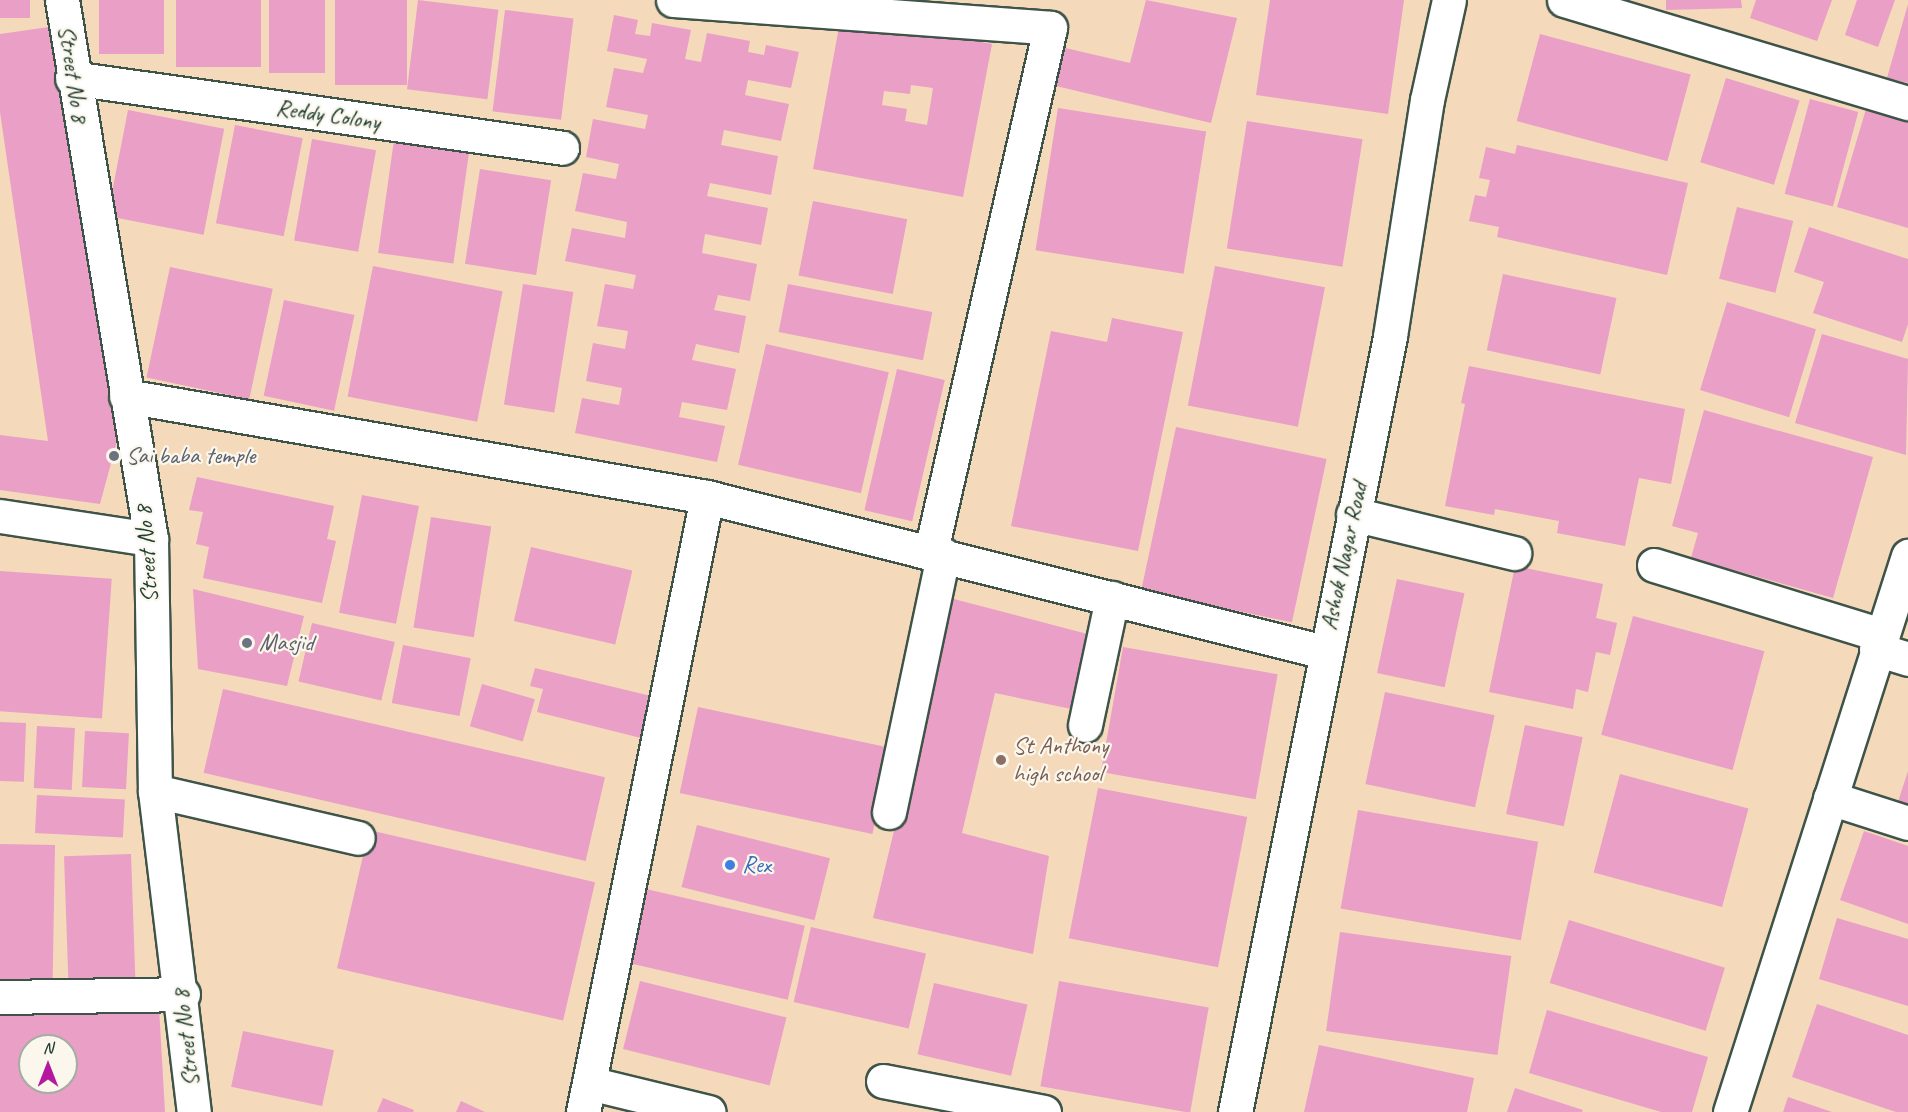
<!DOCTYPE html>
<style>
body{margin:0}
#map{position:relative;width:1908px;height:1112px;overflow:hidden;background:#f4d9bb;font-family:Caveat,sans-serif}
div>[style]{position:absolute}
.building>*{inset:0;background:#e99fc6;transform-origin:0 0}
.roads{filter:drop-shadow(2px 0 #3f5448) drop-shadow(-2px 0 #3f5448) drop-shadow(0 2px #3f5448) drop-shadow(0 -2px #3f5448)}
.minor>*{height:33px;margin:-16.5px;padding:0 16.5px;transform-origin:16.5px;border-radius:16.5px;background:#fff}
.major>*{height:33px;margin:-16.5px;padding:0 16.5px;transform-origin:16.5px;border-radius:16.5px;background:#fff}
.dots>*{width:16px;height:16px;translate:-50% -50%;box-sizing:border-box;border:3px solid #fbf7ec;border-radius:50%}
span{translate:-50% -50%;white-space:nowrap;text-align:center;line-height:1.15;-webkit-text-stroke:4.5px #fbf7ec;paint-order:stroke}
.street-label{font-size:24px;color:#1f3d34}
.worship-label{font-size:24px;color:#5b616d}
.left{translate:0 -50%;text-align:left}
.education-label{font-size:24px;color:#785e54}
.shop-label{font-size:24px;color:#366cbe}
.north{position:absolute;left:18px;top:1034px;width:60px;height:60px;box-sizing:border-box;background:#fbf7ec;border:2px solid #a3ada2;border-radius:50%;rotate:0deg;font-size:16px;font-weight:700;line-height:24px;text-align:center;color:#1f3d34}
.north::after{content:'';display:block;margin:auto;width:21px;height:27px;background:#b5179e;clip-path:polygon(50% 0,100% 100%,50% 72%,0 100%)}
</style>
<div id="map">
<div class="building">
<div style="left:0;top:0;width:30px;height:18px"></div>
<div style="left:99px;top:0;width:65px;height:54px"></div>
<div style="left:176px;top:0;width:85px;height:67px"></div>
<div style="left:269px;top:0;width:56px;height:73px"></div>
<div style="left:335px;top:0;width:72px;height:85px"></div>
<div style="left:418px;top:0;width:81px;height:90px;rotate:7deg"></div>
<div style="clip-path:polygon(1146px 0,1237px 18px,1211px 123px,1052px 85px,1061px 47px,1130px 63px)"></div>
<div style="clip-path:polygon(1270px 0,1404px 0,1388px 114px,1256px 95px)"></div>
<div style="clip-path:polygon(1666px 0,1741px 0,1742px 8px,1666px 10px)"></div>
<div style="clip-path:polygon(1756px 0,1832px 0,1817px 41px,1750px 18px)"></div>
<div style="clip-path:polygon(1857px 0,1895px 0,1878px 47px,1845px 35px)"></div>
<div style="clip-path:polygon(1908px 4px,1908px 83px,1887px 78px)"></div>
<div style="left:505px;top:10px;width:69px;height:102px;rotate:7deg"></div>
<div style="clip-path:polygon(614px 15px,638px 20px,635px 34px,650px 36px,652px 23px,691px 30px,685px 59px,701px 62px,707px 33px,750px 41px,748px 52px,764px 55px,766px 45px,799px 52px,791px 88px,748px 80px,745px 95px,789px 104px,781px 141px,724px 130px,721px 145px,778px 156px,771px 195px,710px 183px,707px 196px,768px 208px,761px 245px,705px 234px,702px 253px,757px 264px,750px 301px,718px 295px,714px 310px,746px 316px,739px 353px,696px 344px,692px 360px,736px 369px,727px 410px,682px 402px,679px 417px,725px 426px,717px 462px,575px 433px,582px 398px,619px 405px,622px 388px,586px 381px,593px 343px,625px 349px,628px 331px,597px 326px,605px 284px,633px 289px,636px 275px,565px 261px,572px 228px,625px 238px,627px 222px,575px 211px,583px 173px,616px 179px,619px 164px,586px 157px,593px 119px,645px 129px,648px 115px,606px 107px,614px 68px,643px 73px,647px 59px,607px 51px)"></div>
<div style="clip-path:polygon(evenodd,841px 16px,992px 44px,963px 197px,813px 169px,841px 16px,911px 85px,933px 88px,927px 125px,905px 121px,907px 109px,882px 105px,884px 91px,910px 94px,911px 85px)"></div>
<div style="clip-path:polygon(56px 26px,117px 441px,100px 504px,0 490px,0 435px,48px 441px,0 112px,0 34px)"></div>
<div style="left:1540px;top:34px;width:156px;height:90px;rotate:15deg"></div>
<div style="left:1726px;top:78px;width:77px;height:88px;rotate:17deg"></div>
<div style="left:1810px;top:99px;width:50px;height:98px;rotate:15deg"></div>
<div style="left:1058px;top:108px;width:150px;height:144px;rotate:9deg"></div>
<div style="clip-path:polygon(1866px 109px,1908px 122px,1908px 228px,1837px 207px)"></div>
<div style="left:128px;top:110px;width:98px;height:108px;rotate:11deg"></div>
<div style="left:1247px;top:121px;width:117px;height:129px;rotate:9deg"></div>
<div style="left:235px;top:125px;width:69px;height:100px;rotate:11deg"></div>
<div style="left:312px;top:139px;width:65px;height:103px;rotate:10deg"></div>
<div style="left:394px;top:140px;width:76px;height:114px;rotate:8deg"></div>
<div style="clip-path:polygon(1517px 145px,1688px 183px,1667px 275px,1497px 237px,1499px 227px,1469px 221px,1475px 195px,1486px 197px,1490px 180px,1479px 178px,1486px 147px,1515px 154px)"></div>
<div style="left:480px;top:169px;width:72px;height:96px;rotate:9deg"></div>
<div style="left:813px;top:201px;width:96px;height:76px;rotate:11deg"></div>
<div style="left:1737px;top:207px;width:58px;height:74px;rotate:14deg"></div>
<div style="clip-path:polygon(1809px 227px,1908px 259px,1908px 324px,1902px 342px,1813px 313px,1824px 282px,1794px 272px)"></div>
<div style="left:373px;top:266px;width:132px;height:133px;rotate:11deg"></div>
<div style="left:1215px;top:266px;width:112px;height:142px;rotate:11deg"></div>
<div style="left:170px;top:267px;width:105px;height:113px;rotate:12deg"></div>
<div style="left:1503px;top:274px;width:116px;height:78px;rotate:12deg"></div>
<div style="left:523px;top:284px;width:51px;height:122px;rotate:9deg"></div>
<div style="left:788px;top:284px;width:147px;height:49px;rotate:11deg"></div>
<div style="left:284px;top:300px;width:72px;height:98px;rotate:12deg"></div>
<div style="left:1727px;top:302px;width:93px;height:92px;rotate:17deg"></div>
<div style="clip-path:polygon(1112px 318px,1183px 332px,1138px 551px,1011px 526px,1051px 331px,1107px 342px)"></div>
<div style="clip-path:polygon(1822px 334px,1908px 359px,1906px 455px,1795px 423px)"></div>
<div style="left:766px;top:344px;width:126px;height:124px;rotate:13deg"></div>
<div style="clip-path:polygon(1469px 366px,1685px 409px,1671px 484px,1639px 478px,1625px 546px,1557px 533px,1559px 521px,1495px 509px,1494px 515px,1445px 506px,1465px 404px,1461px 403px)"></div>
<div style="left:897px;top:369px;width:49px;height:145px;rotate:13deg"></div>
<div style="clip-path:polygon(1704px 410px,1873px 457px,1833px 598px,1691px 558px,1698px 533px,1672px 526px)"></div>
<div style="left:1176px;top:427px;width:154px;height:167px;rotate:12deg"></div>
<div style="clip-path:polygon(197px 477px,334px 506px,327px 539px,336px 541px,322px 603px,203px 578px,209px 547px,196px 544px,203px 512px,189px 510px)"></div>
<div style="left:362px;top:495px;width:58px;height:120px;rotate:11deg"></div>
<div style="left:431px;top:517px;width:61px;height:112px;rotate:9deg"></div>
<div style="left:531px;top:547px;width:104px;height:76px;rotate:13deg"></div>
<div style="clip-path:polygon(1515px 566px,1603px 584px,1596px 618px,1617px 623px,1610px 655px,1596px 652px,1588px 692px,1576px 689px,1573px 709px,1489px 692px)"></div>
<div style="left:0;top:571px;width:112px;height:140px;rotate:4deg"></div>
<div style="left:1397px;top:579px;width:69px;height:96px;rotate:12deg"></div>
<div style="clip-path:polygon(193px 589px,304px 616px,287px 686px,198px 669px)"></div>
<div style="clip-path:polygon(950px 598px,1095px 636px,1081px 711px,995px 693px,962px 833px,1049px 856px,1033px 954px,873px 918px)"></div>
<div style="left:1633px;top:616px;width:136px;height:123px;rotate:15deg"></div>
<div style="left:312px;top:623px;width:85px;height:60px;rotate:13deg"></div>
<div style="left:403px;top:645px;width:69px;height:59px;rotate:11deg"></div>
<div style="left:1123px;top:647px;width:157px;height:127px;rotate:10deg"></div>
<div style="clip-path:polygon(535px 668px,651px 696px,641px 738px,537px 712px,543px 689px,530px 686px)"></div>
<div style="left:482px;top:684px;width:55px;height:44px;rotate:16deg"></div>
<div style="left:223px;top:689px;width:392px;height:86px;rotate:13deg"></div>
<div style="left:1385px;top:692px;width:112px;height:94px;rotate:12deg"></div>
<div style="left:698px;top:707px;width:197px;height:88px;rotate:12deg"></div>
<div style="left:0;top:722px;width:26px;height:59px;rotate:2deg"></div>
<div style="left:1525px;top:725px;width:59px;height:91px;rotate:12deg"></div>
<div style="left:37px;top:726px;width:38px;height:62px;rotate:3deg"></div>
<div style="left:85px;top:731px;width:44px;height:56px;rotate:3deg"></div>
<div style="clip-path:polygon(1908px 771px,1908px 812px,1896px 808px)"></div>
<div style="left:1620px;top:774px;width:133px;height:102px;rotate:15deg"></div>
<div style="left:1098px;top:788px;width:152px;height:153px;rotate:11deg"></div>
<div style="left:37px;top:795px;width:88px;height:38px;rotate:3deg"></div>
<div style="left:1358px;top:810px;width:183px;height:100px;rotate:10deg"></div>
<div style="left:697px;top:825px;width:137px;height:64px;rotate:14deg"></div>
<div style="left:369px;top:830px;width:232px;height:142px;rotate:13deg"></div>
<div style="clip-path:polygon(1864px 831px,1908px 846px,1908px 924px,1840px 900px)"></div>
<div style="left:0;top:844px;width:55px;height:140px;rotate:1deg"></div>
<div style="left:131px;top:854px;width:124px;height:67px;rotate:88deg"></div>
<div style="left:646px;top:889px;width:163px;height:76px;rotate:13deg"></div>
<div style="clip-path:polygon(1837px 918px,1908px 939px,1908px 1006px,1819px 979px)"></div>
<div style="left:1569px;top:920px;width:163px;height:66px;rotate:17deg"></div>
<div style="left:811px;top:927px;width:118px;height:77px;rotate:13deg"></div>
<div style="left:1340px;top:932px;width:173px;height:100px;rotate:8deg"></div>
<div style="left:640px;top:981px;width:151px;height:70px;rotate:14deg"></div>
<div style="left:1059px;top:981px;width:152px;height:107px;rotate:10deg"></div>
<div style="left:934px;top:983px;width:96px;height:73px;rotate:13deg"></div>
<div style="clip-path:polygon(1817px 1004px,1908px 1035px,1908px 1112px,1896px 1112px,1792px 1077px)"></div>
<div style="clip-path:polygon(evenodd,159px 1007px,165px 1112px,0 1112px,0 1016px,159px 1007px,30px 1046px,66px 1046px,66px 1082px,30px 1082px,30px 1046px)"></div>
<div style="clip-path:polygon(1547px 1010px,1708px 1057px,1692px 1112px,1661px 1112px,1529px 1073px)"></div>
<div style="left:243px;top:1031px;width:93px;height:57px;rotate:12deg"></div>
<div style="clip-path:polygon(1319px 1045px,1474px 1078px,1467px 1112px,1304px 1112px)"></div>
<div style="clip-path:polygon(1515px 1088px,1583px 1110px,1582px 1112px,1507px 1112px)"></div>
<div style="clip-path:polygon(1788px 1097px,1832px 1112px,1783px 1112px)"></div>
<div style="clip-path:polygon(383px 1098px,414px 1110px,413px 1112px,377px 1112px)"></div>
<div style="clip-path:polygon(461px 1101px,485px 1112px,456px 1112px)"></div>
</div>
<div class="roads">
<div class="minor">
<div style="left:62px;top:0;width:546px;rotate:80.62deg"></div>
<div style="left:151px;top:539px;width:252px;rotate:89.1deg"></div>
<div style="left:155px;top:791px;width:323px;rotate:83.1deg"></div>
<div style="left:673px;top:0;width:378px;rotate:4.2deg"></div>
<div style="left:1050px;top:28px;width:536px;rotate:102.82deg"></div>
<div style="left:1564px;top:0;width:359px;rotate:16.7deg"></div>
<div style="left:72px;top:78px;width:495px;rotate:8.1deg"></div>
<div style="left:126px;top:396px;width:590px;rotate:9.86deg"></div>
<div style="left:707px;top:497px;width:636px;rotate:14.1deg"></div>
<div style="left:1353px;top:514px;width:166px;rotate:13.6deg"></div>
<div style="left:0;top:516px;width:153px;rotate:8.7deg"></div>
<div style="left:1654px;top:565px;width:238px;rotate:17.1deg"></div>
<div style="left:1876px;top:649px;width:34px;rotate:17deg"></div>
<div style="left:1085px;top:725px;width:130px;rotate:-78deg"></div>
<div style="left:155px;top:791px;width:208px;rotate:13deg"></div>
<div style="left:1830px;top:798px;width:82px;rotate:17.8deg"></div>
<div style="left:889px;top:812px;width:263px;rotate:-78.1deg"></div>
<div style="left:0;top:997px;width:183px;rotate:-0.9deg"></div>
<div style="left:883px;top:1081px;width:164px;rotate:10.9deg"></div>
<div style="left:589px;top:1083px;width:123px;rotate:13.6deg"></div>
<div style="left:583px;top:1112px;width:627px;rotate:-78.6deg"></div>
<div style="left:1730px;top:1112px;width:584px;rotate:-72.25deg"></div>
</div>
<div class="major">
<div style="left:1235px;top:1112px;width:791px;rotate:-78.7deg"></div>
<div style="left:1390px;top:336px;width:239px;rotate:-81.1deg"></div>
<div style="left:1427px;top:100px;width:102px;rotate:-77.6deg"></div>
</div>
</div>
<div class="dots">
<div style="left:114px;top:456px;background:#6b7280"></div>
<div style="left:247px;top:643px;background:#6b7280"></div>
<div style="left:1001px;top:760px;background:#8d6e63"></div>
<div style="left:730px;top:865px;background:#3f7fe0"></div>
</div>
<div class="street-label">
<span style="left:73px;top:74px;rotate:82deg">Street No 8</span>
<span style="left:328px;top:115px;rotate:8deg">Reddy Colony</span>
<span style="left:147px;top:554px;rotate:-94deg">Street No 8</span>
<span style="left:1344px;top:556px;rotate:-78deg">Ashok Nagar Road</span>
<span style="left:186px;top:1038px;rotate:-96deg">Street No 8</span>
</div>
<div class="worship-label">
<span class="left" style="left:126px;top:456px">Sai baba temple</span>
<span class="left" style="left:259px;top:643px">Masjid</span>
</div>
<div class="education-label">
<span class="left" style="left:1013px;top:760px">St Anthony<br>high school</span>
</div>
<div class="shop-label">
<span class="left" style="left:742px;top:865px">Rex</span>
</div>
<div class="north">N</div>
</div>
